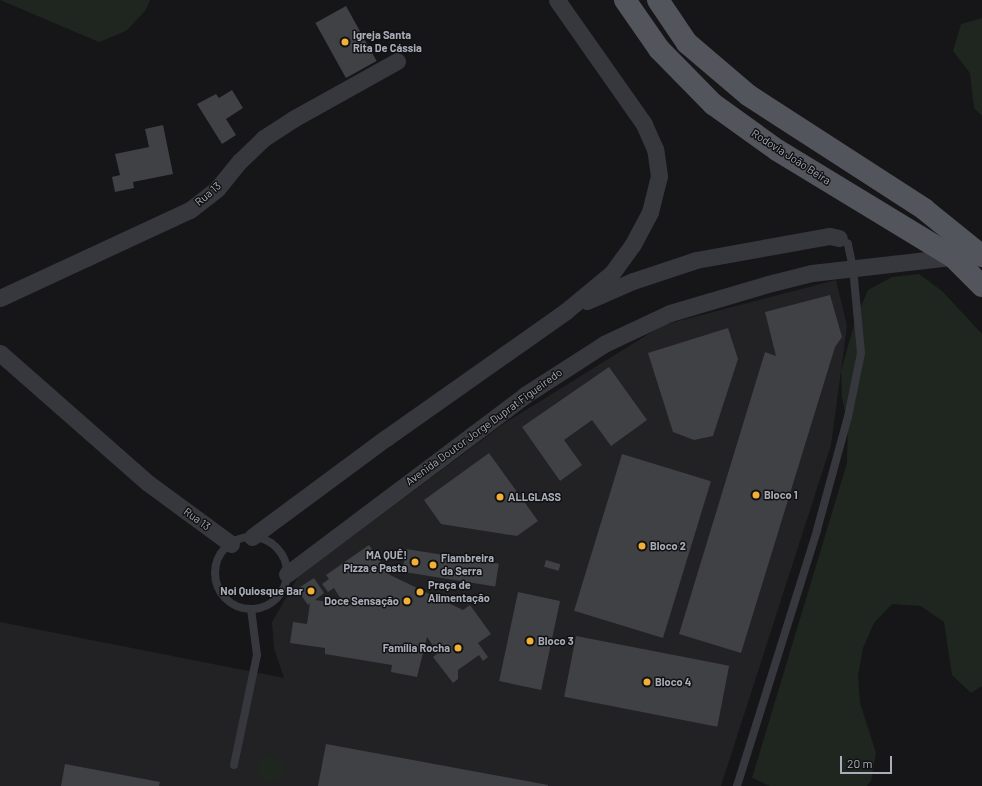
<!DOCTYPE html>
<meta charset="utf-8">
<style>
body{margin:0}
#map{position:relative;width:982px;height:786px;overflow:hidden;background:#161618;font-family:Barlow,sans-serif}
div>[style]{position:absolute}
.built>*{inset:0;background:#222225}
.green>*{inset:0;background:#1e261f}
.round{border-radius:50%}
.building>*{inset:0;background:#404145;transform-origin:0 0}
.service>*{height:8px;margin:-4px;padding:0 4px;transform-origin:4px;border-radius:4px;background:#37383d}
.service>.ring{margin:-4px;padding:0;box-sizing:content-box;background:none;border:8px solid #37383d;border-radius:50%}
.minor>*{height:17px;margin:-8.5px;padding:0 8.5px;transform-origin:8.5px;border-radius:8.5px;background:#37383d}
.primary>*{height:22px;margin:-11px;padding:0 11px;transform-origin:11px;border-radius:11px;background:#53555c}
.dots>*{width:11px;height:11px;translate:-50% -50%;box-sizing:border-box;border:2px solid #111113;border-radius:50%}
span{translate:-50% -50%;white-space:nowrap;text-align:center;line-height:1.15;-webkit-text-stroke:3px #111113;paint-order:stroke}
.poi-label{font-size:11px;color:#a8adb8;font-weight:700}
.left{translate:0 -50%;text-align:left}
.right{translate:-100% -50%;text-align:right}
.street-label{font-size:11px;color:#a8adb8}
.scale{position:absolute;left:840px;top:756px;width:52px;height:18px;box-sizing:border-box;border:2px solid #a8adb8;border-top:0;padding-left:5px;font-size:12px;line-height:14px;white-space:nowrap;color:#a8adb8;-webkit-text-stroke:3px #111113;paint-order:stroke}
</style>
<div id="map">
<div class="built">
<div style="clip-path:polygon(836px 280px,847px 326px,831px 445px,721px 786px,0 786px,0 622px,284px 678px,274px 648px,272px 622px,298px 577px,505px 423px,663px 325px)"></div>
</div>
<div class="green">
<div style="clip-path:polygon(0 0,150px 0,146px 10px,126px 31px,99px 42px)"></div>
<div style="clip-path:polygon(982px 18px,982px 116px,974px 108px,970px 73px,953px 51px,961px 24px)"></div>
<div style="clip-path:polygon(919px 274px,942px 291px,982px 334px,982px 686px,971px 693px,952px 675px,944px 622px,921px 606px,892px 604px,874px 623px,863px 648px,858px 676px,860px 703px,876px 753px,871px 781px,867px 786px,770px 786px,752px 778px,847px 463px,848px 426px,842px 397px,841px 371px,856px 318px,868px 290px,892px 277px)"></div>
<div class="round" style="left:256px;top:755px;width:28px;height:28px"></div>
</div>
<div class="building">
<div style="left:346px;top:6px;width:63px;height:35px;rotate:61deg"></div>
<div style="clip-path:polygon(232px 90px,243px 108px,226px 119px,236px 135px,222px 144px,197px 104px,216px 94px,219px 98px)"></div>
<div style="clip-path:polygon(163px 125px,173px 174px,133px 182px,134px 188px,115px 192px,112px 177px,120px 175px,115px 154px,149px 147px,145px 129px)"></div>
<div style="clip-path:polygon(830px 295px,842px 337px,835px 347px,741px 653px,679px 634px,765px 352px,776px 356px,765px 312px)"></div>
<div style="clip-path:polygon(728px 328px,738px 359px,713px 436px,694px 440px,673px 432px,648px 353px)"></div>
<div style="clip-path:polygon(609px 367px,647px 420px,611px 446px,592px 420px,564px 440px,582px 465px,560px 481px,522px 427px)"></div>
<div style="clip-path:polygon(489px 453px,538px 521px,517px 536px,441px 524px,424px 500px)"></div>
<div style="left:622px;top:454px;width:93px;height:164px;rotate:17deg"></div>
<div style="clip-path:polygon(369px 545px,390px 575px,463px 610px,470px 605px,491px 634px,478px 643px,488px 657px,483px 661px,479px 655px,458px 670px,458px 679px,453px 683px,433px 657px,438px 653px,427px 637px,417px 677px,391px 672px,392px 665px,325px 654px,325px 648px,290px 643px,293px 622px,307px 624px,310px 603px,308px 605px,297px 589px,314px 578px,324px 593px,315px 600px,344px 604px,334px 588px,328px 592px,322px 584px,329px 579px,326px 575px)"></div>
<div style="left:406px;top:549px;width:94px;height:23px;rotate:9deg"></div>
<div style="left:546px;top:560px;width:15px;height:7px;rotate:16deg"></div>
<div style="left:518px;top:592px;width:43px;height:91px;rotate:12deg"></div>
<div style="left:576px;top:636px;width:156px;height:62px;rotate:11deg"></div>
<div style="clip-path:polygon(326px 744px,548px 785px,548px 786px,318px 786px)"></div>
<div style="clip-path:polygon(65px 764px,160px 782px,159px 786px,61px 786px)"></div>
</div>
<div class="service">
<div class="ring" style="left:215px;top:537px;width:64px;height:64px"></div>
<div style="left:234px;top:765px;width:112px;rotate:-78.2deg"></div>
<div style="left:257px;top:655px;width:46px;rotate:-97.4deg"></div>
<div style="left:737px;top:786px;width:268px;rotate:-72.6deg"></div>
<div style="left:817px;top:530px;width:117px;rotate:-74.7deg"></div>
<div style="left:848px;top:417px;width:65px;rotate:-78.5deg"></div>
<div style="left:861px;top:353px;width:85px;rotate:-95.4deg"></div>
<div style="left:853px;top:268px;width:25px;rotate:-102deg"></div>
<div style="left:848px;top:244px;width:11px;rotate:-146deg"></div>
</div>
<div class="minor">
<div style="left:0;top:298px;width:209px;rotate:-24.9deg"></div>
<div style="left:190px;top:210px;width:34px;rotate:-38deg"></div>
<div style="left:217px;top:189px;width:36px;rotate:-51deg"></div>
<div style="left:240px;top:161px;width:33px;rotate:-44deg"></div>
<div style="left:264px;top:138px;width:35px;rotate:-33deg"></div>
<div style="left:293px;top:119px;width:119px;rotate:-29.1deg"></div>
<div style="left:587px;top:301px;width:50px;rotate:-23.5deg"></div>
<div style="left:633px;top:281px;width:66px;rotate:-18.4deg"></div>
<div style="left:696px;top:260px;width:136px;rotate:-10.2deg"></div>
<div style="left:830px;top:236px;width:9px;rotate:13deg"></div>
<div style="left:0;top:353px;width:197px;rotate:41.3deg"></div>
<div style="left:148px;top:483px;width:103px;rotate:36.3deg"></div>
<div style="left:252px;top:537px;width:167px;rotate:-36.5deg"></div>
<div style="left:386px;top:438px;width:220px;rotate:-35.2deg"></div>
<div style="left:566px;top:311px;width:60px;rotate:-39.6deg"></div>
<div style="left:612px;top:273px;width:36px;rotate:-54deg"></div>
<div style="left:633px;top:244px;width:36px;rotate:-62deg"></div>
<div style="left:650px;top:212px;width:37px;rotate:-76deg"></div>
<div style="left:659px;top:176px;width:27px;rotate:-98deg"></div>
<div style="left:655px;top:149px;width:27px;rotate:-114deg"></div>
<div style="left:644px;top:124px;width:151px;rotate:-125.1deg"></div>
<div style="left:287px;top:574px;width:298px;rotate:-36.9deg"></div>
<div style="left:525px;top:395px;width:94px;rotate:-32.8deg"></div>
<div style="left:604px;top:344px;width:73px;rotate:-25.2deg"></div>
<div style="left:670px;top:313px;width:102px;rotate:-16.5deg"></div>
<div style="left:768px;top:284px;width:45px;rotate:-14deg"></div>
<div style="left:812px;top:273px;width:142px;rotate:-6.5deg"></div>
</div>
<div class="primary">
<div style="left:625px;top:0;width:60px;rotate:55.2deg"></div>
<div style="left:659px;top:49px;width:77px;rotate:45.5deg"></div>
<div style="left:713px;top:104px;width:79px;rotate:35.7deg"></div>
<div style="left:777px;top:150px;width:206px;rotate:31.3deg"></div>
<div style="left:953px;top:257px;width:41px;rotate:45deg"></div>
<div style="left:658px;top:0;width:52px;rotate:56deg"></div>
<div style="left:687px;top:43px;width:80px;rotate:40.4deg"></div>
<div style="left:748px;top:95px;width:210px;rotate:32.9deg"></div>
<div style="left:924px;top:209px;width:75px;rotate:39deg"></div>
</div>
<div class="dots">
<div style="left:345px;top:42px;background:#f2b134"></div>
<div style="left:756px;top:495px;background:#f2b134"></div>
<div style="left:500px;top:497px;background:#f2b134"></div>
<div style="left:642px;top:546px;background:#f2b134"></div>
<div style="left:415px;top:562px;background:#f2b134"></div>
<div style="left:433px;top:565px;background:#f2b134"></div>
<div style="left:311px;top:591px;background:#f2b134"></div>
<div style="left:420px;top:592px;background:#f2b134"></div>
<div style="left:407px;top:601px;background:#f2b134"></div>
<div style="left:530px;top:641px;background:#f2b134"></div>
<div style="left:458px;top:648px;background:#f2b134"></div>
<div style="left:647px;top:682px;background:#f2b134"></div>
</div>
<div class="poi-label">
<span class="left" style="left:353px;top:42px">Igreja Santa<br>Rita De Cássia</span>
<span class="left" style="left:764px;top:495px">Bloco 1</span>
<span class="left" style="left:508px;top:497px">ALLGLASS</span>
<span class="left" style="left:650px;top:546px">Bloco 2</span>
<span class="right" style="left:407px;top:562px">MA QUÊ!<br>Pizza e Pasta</span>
<span class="left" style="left:441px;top:565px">Fiambreira<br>da Serra</span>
<span class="left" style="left:428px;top:592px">Praça de<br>Alimentação</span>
<span class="right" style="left:303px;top:591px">Noi Quiosque Bar</span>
<span class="right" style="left:399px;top:601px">Doce Sensação</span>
<span class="left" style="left:538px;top:641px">Bloco 3</span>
<span class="right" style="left:450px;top:648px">Família Rocha</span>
<span class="left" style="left:655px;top:682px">Bloco 4</span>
</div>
<div class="street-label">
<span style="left:791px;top:157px;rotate:33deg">Rodovia João Beira</span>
<span style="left:208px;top:194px;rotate:-41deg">Rua 13</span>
<span style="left:484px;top:427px;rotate:-36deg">Avenida Doutor Jorge Duprat Figueiredo</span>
<span style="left:197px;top:519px;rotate:36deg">Rua 13</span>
</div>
<div class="scale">20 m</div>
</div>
